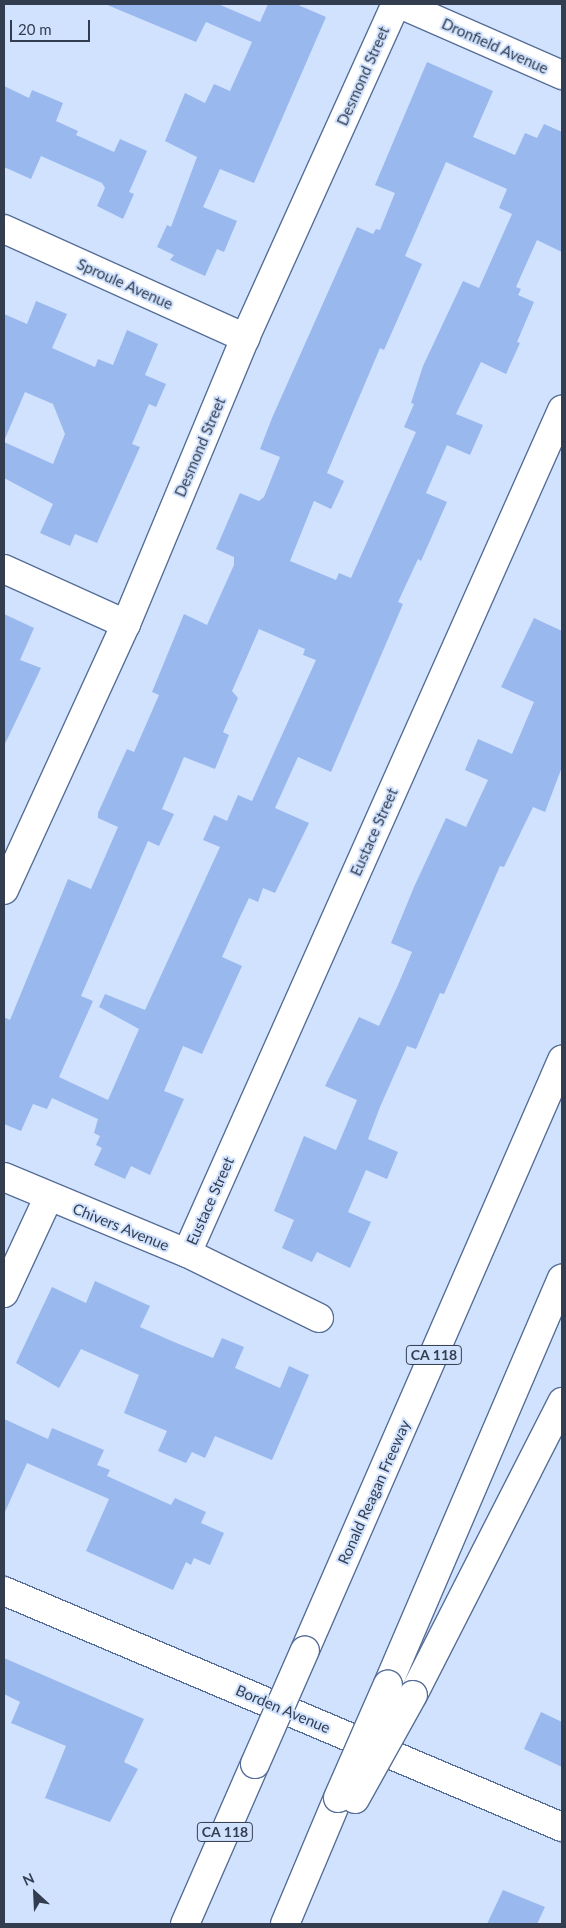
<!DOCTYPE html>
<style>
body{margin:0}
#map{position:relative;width:566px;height:1928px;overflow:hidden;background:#d1e2fe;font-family:Lato,sans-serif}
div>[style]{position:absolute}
.building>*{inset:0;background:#98b8ee}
.roads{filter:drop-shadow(1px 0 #576f98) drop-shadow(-1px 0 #576f98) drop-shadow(0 1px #576f98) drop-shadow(0 -1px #576f98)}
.minor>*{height:28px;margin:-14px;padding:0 14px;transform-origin:14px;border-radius:14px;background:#fff}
.highway>*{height:28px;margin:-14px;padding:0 14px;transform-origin:14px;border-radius:14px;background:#fff}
.bridges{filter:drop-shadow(1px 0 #576f98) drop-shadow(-1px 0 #576f98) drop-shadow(0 1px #576f98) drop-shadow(0 -1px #576f98)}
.highway-bridge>*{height:28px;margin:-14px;padding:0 14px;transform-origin:14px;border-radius:14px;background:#fff}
span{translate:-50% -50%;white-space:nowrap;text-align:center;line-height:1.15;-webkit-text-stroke:4px #d1e2fe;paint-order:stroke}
.shield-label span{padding:1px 4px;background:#d1e2fe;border:1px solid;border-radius:4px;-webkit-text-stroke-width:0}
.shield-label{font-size:14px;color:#323d4f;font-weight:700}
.street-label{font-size:15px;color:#323d4f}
.frame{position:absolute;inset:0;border:5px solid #323d4f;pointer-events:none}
.north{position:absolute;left:10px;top:1868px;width:50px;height:50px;-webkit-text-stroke:4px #d1e2fe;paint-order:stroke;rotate:335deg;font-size:14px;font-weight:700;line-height:20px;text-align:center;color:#323d4f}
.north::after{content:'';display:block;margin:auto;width:18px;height:22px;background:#323d4f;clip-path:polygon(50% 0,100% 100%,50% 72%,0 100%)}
.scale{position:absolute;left:10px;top:20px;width:80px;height:22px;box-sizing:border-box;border:2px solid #323d4f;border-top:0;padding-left:6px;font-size:15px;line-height:18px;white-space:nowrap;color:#323d4f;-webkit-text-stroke:4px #d1e2fe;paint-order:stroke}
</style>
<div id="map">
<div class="building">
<div style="clip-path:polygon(105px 4px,218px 4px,260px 22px,268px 4px,296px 4px,326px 17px,254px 183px,220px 169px,203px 207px,237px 221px,224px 252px,217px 249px,205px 276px,170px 260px,174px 255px,157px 247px,167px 225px,171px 227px,197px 157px,165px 141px,185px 93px,205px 103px,214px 84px,230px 91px,252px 42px,206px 22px,196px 42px)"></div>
<div style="clip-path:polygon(evenodd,427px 62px,493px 91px,473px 137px,515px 155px,525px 133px,537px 138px,544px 124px,562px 132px,562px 252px,537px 240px,516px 287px,521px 289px,518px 295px,534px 302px,517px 342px,520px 343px,506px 374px,481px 362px,456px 414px,483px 425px,470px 455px,447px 445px,426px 493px,447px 502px,421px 561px,418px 559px,398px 602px,403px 604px,331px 772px,298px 757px,275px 808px,309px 823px,275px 893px,263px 888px,258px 902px,249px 898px,240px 917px,222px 957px,242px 966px,202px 1054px,183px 1046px,164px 1091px,184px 1099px,150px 1175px,131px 1166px,125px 1179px,94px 1165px,102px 1148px,96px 1145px,100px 1136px,94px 1133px,98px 1119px,52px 1098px,47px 1109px,33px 1104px,21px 1131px,4px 1124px,4px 1017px,10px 1020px,68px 879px,91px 889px,118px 827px,98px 818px,98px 813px,127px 749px,134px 752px,159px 695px,152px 692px,184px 614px,207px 625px,234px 565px,234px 557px,216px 549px,240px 493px,259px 501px,264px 497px,280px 457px,260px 449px,272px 418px,357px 227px,373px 234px,376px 229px,380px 230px,395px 193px,375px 185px,427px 62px,446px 162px,507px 189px,499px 208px,512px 214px,479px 288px,463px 281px,423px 366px,411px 403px,414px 404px,404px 427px,416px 432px,351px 578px,339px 573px,336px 580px,290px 561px,314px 501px,331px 509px,344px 481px,327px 473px,380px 348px,384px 350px,422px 264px,405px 256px,446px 162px,427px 62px,259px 629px,305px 649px,303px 655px,316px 660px,252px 801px,238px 795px,227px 821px,214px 815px,203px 840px,220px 847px,145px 1010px,105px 994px,99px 1007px,139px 1029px,108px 1100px,59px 1077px,93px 1001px,81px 996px,148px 841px,159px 846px,174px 814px,162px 809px,184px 757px,215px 769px,229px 735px,223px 732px,238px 698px,232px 691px,259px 629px)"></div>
<div style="clip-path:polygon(4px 86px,29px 98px,32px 90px,63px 103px,56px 121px,78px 131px,76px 135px,114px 152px,120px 139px,147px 151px,129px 192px,134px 194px,123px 219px,97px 206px,105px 188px,102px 183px,41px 156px,31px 179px,4px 167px)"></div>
<div style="clip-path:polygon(36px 301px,67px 314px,52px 348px,95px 367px,98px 359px,113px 365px,127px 330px,158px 344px,145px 375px,166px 384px,156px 407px,149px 404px,132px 444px,140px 447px,97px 543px,75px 534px,70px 546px,40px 533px,53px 504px,4px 478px,4px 442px,53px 464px,65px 434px,53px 404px,25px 392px,4px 441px,4px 314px,27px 324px)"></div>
<div style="clip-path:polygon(4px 614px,34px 628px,20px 660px,41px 668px,4px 746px)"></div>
<div style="clip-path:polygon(534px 618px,562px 631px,562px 767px,545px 812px,533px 807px,504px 867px,500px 866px,444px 994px,440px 993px,416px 1049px,407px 1046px,380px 1107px,368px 1139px,398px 1152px,387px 1179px,366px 1170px,348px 1212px,371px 1222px,350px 1268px,317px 1252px,312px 1262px,282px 1248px,294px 1220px,274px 1211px,304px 1136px,336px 1150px,357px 1100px,325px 1086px,359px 1017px,379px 1026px,398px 985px,412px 952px,391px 943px,414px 887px,446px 818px,466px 827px,488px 780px,465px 770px,478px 739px,512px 754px,534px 702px,501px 687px)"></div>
<div style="clip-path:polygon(95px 1281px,150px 1306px,140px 1327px,174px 1342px,213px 1358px,222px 1338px,244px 1347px,235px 1368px,280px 1388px,289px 1366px,309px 1375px,272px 1460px,215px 1436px,205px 1458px,192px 1452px,186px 1463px,158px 1451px,167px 1431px,124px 1413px,139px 1375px,81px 1349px,59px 1388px,16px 1363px,52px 1287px,86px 1303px)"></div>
<div style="clip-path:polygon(4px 1419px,48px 1439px,52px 1428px,104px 1450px,97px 1465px,110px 1470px,107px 1476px,171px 1505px,175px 1498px,206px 1512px,201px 1523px,224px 1533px,210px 1565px,194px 1558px,191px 1565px,186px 1562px,173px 1590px,86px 1551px,109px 1499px,27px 1463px,4px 1514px)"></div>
<div style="clip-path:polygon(4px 1658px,144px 1719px,124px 1762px,138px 1769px,110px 1822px,45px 1798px,66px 1746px,11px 1723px,20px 1702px,4px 1694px)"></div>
<div style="clip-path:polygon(541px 1712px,562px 1722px,562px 1767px,524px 1749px)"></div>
<div style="clip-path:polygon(503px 1890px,545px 1907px,537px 1924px,487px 1924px)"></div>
</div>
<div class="roads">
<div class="minor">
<div style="left:400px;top:4px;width:177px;rotate:23.7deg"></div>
<div style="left:4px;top:229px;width:265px;rotate:24.3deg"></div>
<div style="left:4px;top:569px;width:134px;rotate:24.3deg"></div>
<div style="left:4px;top:890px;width:293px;rotate:-65.4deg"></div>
<div style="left:126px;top:624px;width:310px;rotate:-67.4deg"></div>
<div style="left:245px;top:338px;width:367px;rotate:-65.7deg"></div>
<div style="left:4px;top:1177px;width:198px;rotate:22.6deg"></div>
<div style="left:187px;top:1253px;width:147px;rotate:26.2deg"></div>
<div style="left:187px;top:1253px;width:923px;rotate:-66.02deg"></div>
<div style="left:4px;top:1293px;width:105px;rotate:-65.1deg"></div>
<div style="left:4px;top:1591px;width:606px;rotate:22.93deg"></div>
</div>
<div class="highway">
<div style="left:305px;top:1650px;width:644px;rotate:-66.46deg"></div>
<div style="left:388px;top:1684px;width:441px;rotate:-66.8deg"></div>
<div style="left:413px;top:1695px;width:329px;rotate:-63deg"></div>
<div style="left:185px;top:1924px;width:175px;rotate:-66.4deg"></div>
<div style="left:285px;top:1924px;width:137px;rotate:-67.2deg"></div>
</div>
</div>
<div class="bridges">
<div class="highway-bridge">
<div style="left:255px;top:1764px;width:124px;rotate:-66.3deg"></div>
<div style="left:338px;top:1798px;width:124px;rotate:-66.3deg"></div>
<div style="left:355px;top:1799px;width:119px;rotate:-60.9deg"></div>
</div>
</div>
<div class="shield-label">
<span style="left:434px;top:1355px">CA 118</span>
<span style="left:225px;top:1832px">CA 118</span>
</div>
<div class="street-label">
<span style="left:495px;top:46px;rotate:24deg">Dronfield Avenue</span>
<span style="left:363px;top:76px;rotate:-66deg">Desmond Street</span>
<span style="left:125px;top:284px;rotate:24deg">Sproule Avenue</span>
<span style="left:200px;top:447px;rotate:-67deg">Desmond Street</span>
<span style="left:374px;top:832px;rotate:-66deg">Eustace Street</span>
<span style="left:210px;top:1201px;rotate:-66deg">Eustace Street</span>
<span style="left:121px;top:1227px;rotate:22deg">Chivers Avenue</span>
<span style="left:374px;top:1492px;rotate:-66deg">Ronald Reagan Freeway</span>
<span style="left:283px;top:1709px;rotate:23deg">Borden Avenue</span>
</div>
<div class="frame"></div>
<div class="north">N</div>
<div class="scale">20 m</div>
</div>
